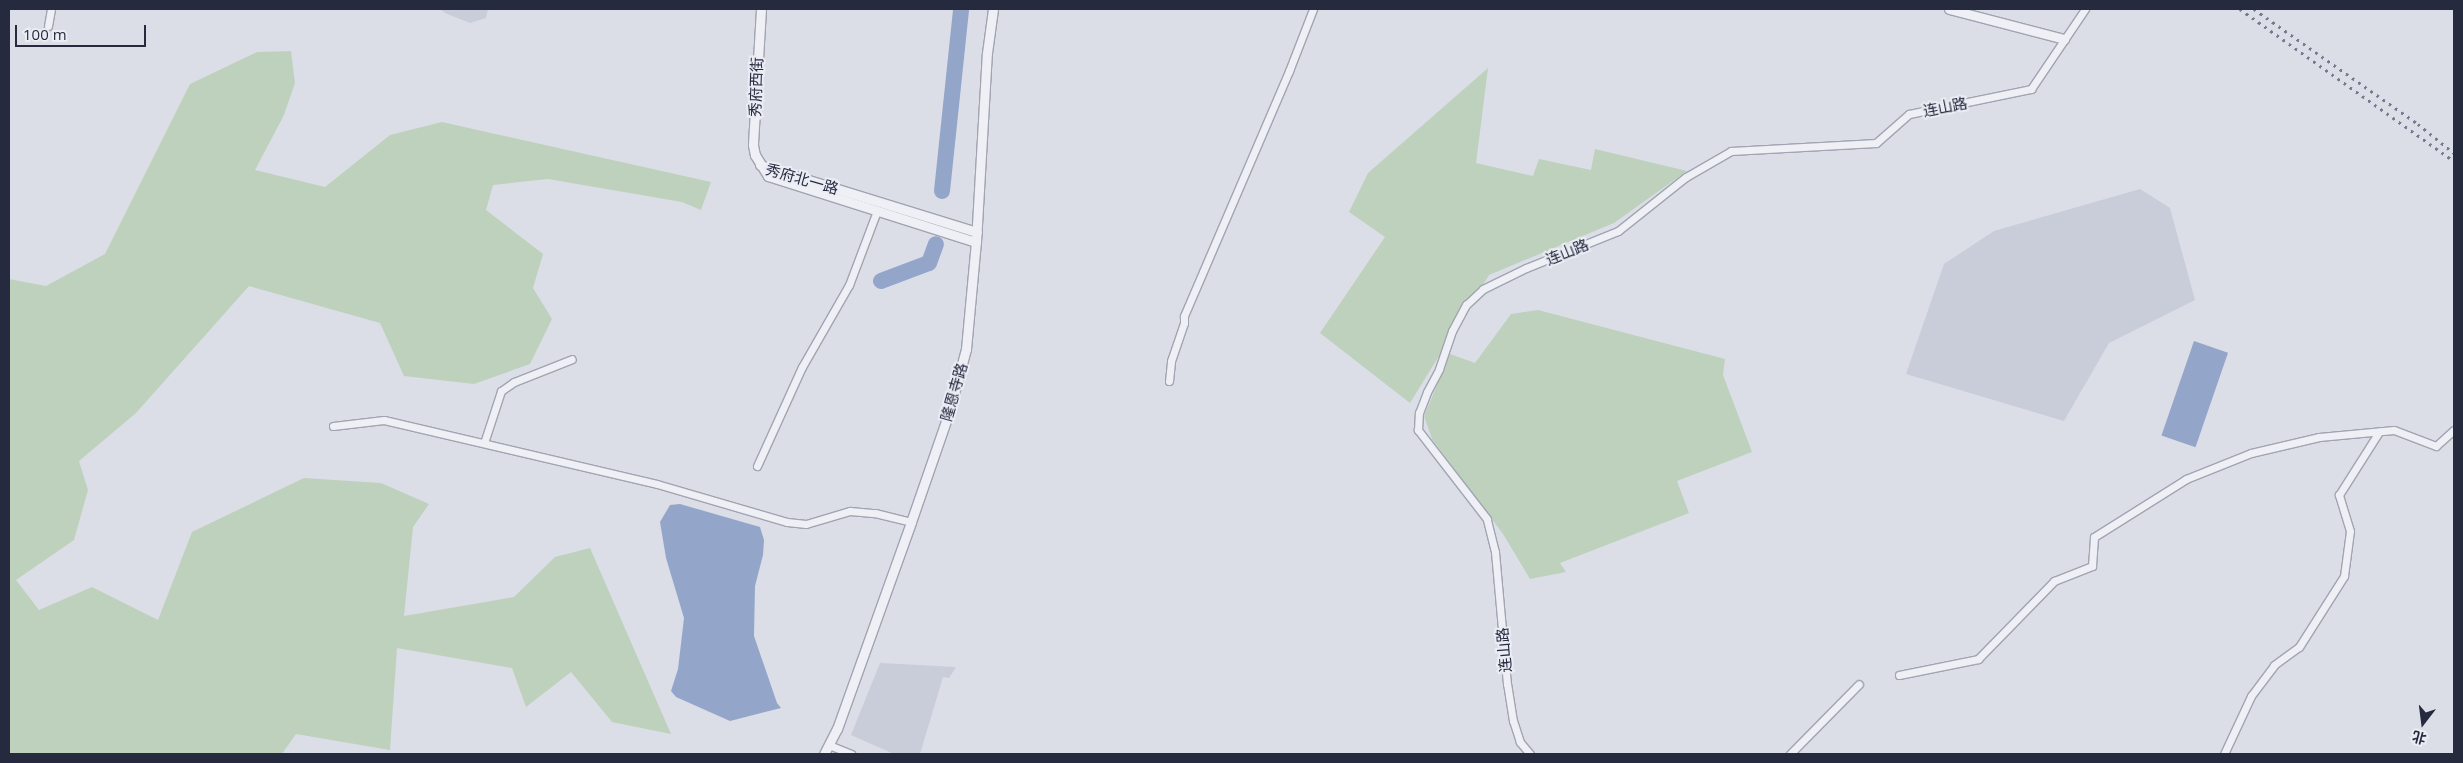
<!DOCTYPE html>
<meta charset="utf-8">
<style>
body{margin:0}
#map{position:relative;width:2463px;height:763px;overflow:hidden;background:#dbdee7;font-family:"Open Sans","Noto Sans SC",sans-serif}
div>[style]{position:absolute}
.built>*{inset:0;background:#c9cdd9}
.green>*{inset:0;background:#bed1bc}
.water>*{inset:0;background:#94a5ca;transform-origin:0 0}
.river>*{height:16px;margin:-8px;padding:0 8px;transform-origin:8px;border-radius:8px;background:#94a5ca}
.roads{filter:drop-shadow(1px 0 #a1a4b1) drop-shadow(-1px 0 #a1a4b1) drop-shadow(0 1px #a1a4b1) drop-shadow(0 -1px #a1a4b1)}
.minor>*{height:7px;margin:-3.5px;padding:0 3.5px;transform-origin:3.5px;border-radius:3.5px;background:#eef0f5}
.tertiary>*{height:9px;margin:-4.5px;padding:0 4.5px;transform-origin:4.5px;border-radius:4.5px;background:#eef0f5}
.rail>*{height:2.5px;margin-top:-1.25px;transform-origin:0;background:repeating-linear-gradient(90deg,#747a91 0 2.5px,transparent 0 7.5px)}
span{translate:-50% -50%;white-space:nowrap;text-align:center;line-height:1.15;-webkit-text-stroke:4px #ebedf5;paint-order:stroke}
.street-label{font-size:15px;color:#252a3e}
.frame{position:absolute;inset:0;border:10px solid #252a3e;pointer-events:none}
.north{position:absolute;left:2398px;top:698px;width:50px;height:50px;-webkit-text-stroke:4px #ebedf5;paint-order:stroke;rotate:195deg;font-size:14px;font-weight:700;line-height:20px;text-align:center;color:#252a3e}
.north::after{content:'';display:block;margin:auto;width:18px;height:22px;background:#252a3e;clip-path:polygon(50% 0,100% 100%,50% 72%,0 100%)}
.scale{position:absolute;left:15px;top:25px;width:131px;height:22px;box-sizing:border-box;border:2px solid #252a3e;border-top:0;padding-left:6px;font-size:15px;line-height:18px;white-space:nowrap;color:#252a3e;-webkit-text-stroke:4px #ebedf5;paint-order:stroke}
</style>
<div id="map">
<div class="built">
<div style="clip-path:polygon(439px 9px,488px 9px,486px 18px,470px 23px,447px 14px)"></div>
<div style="clip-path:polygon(2140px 189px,2170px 208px,2195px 300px,2109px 343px,2064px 421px,1906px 374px,1944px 264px,1994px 231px)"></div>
<div style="clip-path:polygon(880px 663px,956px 667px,949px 678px,943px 677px,920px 754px,894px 754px,851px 735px)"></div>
</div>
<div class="green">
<div style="clip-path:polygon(291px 51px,295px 83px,284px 115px,255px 170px,325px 187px,390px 135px,442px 122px,711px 182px,701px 210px,682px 202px,548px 179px,493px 185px,486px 210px,543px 254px,533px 288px,552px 319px,530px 364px,474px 384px,404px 376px,380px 323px,249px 286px,136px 413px,79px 461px,88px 490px,74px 540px,16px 580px,39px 610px,92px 587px,158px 620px,192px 532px,304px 478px,381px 483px,429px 504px,413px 527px,404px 616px,514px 597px,555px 557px,590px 548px,671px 734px,612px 722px,571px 672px,526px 707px,512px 668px,397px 648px,390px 750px,296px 734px,282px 754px,9px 754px,9px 279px,46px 286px,105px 254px,190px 84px,257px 52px)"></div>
<div style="clip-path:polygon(1488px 68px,1476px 163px,1533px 176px,1539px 159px,1591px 170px,1595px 149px,1687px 171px,1614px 223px,1489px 275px,1410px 403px,1320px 333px,1385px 237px,1349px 212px,1368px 173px)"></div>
<div style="clip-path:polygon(1538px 310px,1725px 359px,1723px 375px,1752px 452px,1677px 481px,1689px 513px,1560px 563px,1566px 572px,1530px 579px,1503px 534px,1432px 439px,1424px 416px,1450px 354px,1475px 363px,1511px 314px)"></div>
</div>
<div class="water">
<div style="left:2194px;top:341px;width:36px;height:100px;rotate:19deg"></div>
<div style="clip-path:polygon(680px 504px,760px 527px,764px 540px,763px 555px,755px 586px,754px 636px,777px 703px,781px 708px,730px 721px,676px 697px,671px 691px,678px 669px,684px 618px,666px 558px,660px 522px,670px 505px)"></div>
</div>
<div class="river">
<div style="left:942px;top:191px;width:183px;rotate:-84deg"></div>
<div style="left:881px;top:281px;width:51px;rotate:-20.6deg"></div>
<div style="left:929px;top:263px;width:20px;rotate:-70deg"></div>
</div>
<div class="roads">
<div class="minor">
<div style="left:48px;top:26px;width:17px;rotate:-80deg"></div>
<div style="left:1169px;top:381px;width:20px;rotate:-84deg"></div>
<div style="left:1171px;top:361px;width:40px;rotate:-71.1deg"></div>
<div style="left:1184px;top:323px;width:7px;rotate:-90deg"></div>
<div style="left:1184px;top:316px;width:267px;rotate:-66.8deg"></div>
<div style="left:1289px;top:71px;width:66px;rotate:-68.8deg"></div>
<div style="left:333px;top:426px;width:51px;rotate:-6.7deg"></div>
<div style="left:384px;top:420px;width:280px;rotate:13.2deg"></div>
<div style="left:657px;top:484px;width:135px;rotate:16.3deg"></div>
<div style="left:787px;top:522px;width:19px;rotate:6deg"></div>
<div style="left:806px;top:524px;width:46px;rotate:-16.5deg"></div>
<div style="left:850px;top:511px;width:25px;rotate:5deg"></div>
<div style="left:875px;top:513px;width:37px;rotate:14deg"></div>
<div style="left:484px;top:443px;width:55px;rotate:-71.9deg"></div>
<div style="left:501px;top:391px;width:16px;rotate:-35deg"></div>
<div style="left:514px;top:382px;width:62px;rotate:-21.6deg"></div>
<div style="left:757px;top:466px;width:109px;rotate:-65.6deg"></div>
<div style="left:802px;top:367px;width:95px;rotate:-60.2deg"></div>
<div style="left:849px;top:285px;width:79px;rotate:-69.3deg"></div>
<div style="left:1899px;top:675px;width:81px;rotate:-11.4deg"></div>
<div style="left:1978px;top:659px;width:109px;rotate:-45.7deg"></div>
<div style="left:2054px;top:581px;width:41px;rotate:-21.5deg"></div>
<div style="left:2092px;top:566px;width:29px;rotate:-86deg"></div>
<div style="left:2094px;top:537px;width:109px;rotate:-32.2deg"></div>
<div style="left:2186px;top:479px;width:70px;rotate:-21.8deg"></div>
<div style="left:2251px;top:453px;width:70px;rotate:-13.2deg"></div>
<div style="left:2319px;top:437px;width:75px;rotate:-5.3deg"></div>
<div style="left:2394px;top:430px;width:45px;rotate:20.9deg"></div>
<div style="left:2436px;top:446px;width:24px;rotate:-42deg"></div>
<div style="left:829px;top:745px;width:24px;rotate:22deg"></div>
<div style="left:1530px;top:754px;width:16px;rotate:-130deg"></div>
<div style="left:1520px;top:742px;width:22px;rotate:-108deg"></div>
<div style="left:1513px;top:721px;width:37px;rotate:-99deg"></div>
<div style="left:1507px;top:684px;width:133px;rotate:-95.2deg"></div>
<div style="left:1495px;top:552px;width:34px;rotate:-104deg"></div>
<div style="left:1487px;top:519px;width:113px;rotate:-127.8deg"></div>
<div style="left:1418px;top:430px;width:17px;rotate:-87deg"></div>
<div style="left:1419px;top:413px;width:22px;rotate:-69deg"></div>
<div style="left:1427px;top:392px;width:26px;rotate:-62deg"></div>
<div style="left:1439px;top:369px;width:40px;rotate:-71.1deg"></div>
<div style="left:1452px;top:331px;width:30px;rotate:-62deg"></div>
<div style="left:1466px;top:305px;width:23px;rotate:-43deg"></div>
<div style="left:1483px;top:289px;width:48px;rotate:-26deg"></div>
<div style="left:1526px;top:268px;width:99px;rotate:-21.9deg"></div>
<div style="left:1618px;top:231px;width:87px;rotate:-38.5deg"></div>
<div style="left:1686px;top:177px;width:52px;rotate:-30deg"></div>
<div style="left:1731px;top:151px;width:145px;rotate:-3.2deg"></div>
<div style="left:1876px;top:143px;width:44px;rotate:-41.3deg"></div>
<div style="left:1909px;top:114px;width:125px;rotate:-11.6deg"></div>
<div style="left:2031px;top:89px;width:97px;rotate:-56deg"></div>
<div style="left:1790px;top:754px;width:98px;rotate:-45.4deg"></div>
<div style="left:2224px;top:754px;width:64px;rotate:-65deg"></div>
<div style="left:2251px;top:696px;width:39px;rotate:-53deg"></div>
<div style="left:2274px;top:665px;width:31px;rotate:-36deg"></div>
<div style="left:2299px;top:647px;width:84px;rotate:-57.6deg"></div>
<div style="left:2344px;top:576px;width:45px;rotate:-82.4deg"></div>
<div style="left:2350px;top:531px;width:38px;rotate:-107deg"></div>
<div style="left:2339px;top:495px;width:75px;rotate:-57.6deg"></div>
</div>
<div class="tertiary">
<div style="left:761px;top:9px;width:136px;rotate:93.4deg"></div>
<div style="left:753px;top:145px;width:10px;rotate:79deg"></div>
<div style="left:755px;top:155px;width:25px;rotate:58deg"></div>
<div style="left:768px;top:176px;width:218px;rotate:17.6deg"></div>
<div style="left:1949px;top:9px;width:119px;rotate:14.6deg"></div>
<div style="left:760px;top:165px;width:227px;rotate:17.2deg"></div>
<div style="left:824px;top:754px;width:28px;rotate:-63deg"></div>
<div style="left:837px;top:729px;width:220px;rotate:-70.3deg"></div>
<div style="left:911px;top:522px;width:116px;rotate:-70.9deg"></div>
<div style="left:949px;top:412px;width:65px;rotate:-74.9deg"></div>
<div style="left:966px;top:349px;width:107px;rotate:-84.7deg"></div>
<div style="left:976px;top:242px;width:189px;rotate:-86.7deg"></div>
<div style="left:987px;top:53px;width:44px;rotate:-82.2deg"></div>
</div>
</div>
<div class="rail">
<div style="left:2240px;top:9px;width:262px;rotate:35.4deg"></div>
<div style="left:2254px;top:9px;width:200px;rotate:35deg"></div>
<div style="left:2418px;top:124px;width:46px;rotate:38.9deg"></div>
</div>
<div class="street-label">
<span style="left:756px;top:87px;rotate:-88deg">秀府西街</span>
<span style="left:1945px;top:107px;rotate:-11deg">连山路</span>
<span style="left:802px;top:179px;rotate:16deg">秀府北一路</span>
<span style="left:1567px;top:252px;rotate:-22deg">连山路</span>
<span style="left:954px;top:392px;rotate:-74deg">隆恩寺路</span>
<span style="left:1504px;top:650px;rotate:-95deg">连山路</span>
</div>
<div class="frame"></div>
<div class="north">北</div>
<div class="scale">100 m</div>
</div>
